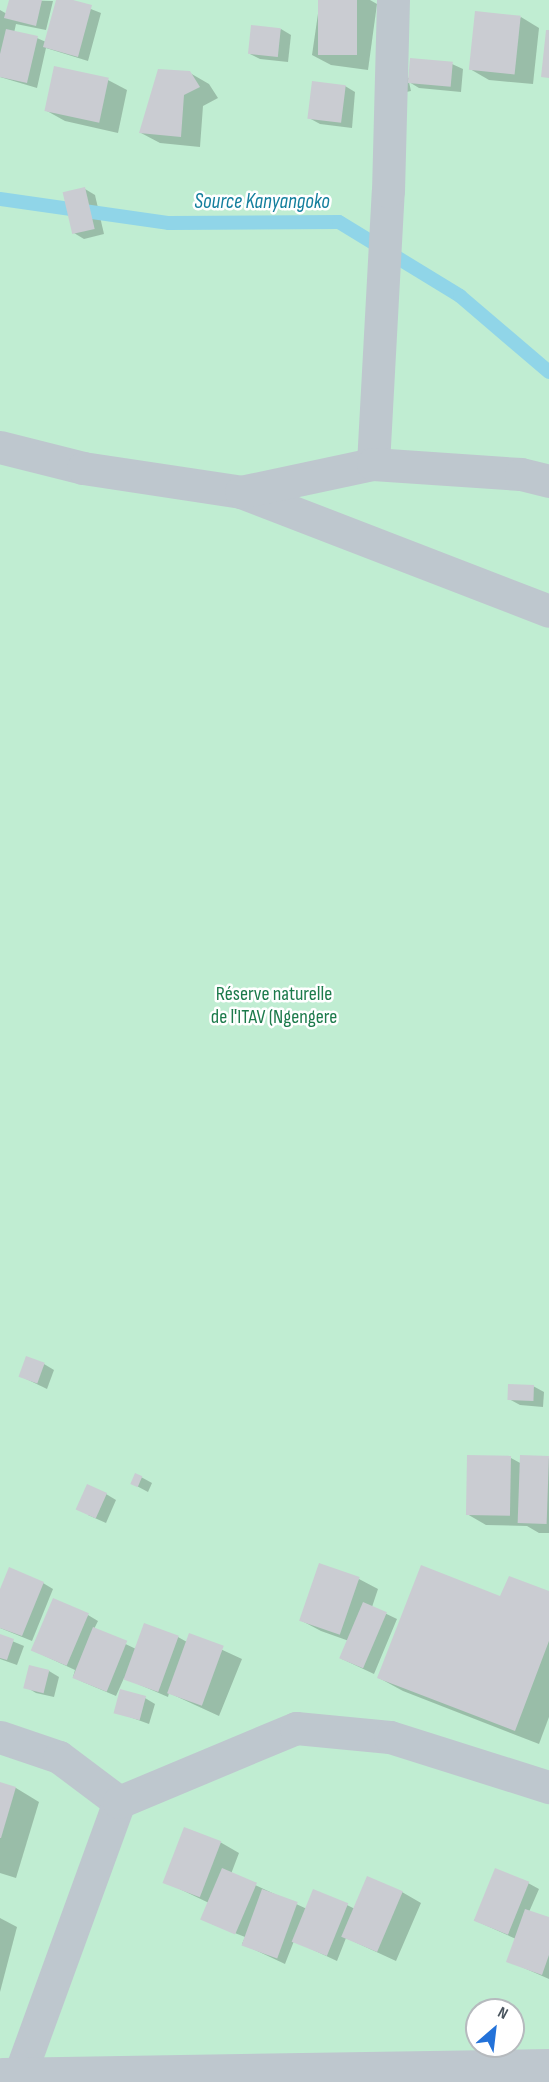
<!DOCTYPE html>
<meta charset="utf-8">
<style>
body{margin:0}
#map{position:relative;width:549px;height:2082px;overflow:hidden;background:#f2f0f0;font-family:"Sofia Sans Condensed",sans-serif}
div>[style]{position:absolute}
.green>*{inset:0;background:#c0edd2}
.shadow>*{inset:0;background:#0003}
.stream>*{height:14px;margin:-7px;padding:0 7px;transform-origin:7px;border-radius:7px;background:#90d5e8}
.building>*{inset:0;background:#caccd2;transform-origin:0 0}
.minor>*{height:33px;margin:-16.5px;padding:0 16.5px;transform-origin:16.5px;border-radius:16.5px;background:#bec7ce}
span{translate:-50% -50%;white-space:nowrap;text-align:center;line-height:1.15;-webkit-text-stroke:5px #fff;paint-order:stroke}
.park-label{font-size:20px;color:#1c7a4b}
.water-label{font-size:21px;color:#147f9d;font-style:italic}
.north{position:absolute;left:465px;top:1998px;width:60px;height:60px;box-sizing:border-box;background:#fff;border:2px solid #b6babe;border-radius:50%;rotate:28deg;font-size:16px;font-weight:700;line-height:24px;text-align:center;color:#48535c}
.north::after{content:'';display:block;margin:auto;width:21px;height:27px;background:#2372d9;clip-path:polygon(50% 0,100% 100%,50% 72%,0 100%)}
</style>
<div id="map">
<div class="green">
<div style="clip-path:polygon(evenodd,0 0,549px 0,549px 2082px,0 2082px,0 0,477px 2010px,513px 2010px,513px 2046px,477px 2046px,477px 2010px)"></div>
</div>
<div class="shadow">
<div style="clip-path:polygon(10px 0,53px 1px,46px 30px,16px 24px,14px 33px,37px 38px,46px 42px,57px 0,68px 0,101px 13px,88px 61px,46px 48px,37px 88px,0 77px,0 10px,7px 14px)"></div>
<div style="clip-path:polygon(320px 0,370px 0,377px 4px,368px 70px,331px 65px,312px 55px)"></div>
<div style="clip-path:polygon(521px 17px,539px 28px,533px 84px,489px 80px,470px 69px)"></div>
<div style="clip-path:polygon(281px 29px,291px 35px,288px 62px,260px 59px,250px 54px)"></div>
<div style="clip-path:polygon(404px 59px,408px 78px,452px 64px,463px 69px,461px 92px,419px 88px,409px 82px,411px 91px,397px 94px)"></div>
<div style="clip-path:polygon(190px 73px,209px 84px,218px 98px,203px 106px,200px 147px,160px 143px,141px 133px)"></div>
<div style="clip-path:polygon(108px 80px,127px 90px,118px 133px,65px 121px,47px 111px)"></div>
<div style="clip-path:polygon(345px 86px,355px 92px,352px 128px,320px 124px,309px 118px)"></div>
<div style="clip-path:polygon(85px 189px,95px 195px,104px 234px,84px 239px,74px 233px)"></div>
<div style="clip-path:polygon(44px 1364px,54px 1370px,47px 1389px,20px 1376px)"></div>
<div style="clip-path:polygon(533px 1386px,544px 1392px,543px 1407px,520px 1405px,509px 1399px)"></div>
<div style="clip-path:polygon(511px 1458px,522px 1464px,549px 1458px,549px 1533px,539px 1533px,527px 1526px,486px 1525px,467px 1514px)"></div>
<div style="clip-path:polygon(141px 1477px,152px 1483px,148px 1492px,133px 1484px)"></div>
<div style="clip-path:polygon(106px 1494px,116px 1500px,106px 1523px,88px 1515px)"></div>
<div style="clip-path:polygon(359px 1579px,378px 1589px,372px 1607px,397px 1619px,374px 1674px,342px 1659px,349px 1641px,321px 1631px,302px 1621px)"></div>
<div style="clip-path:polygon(43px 1583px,53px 1589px,32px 1641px,0 1628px,0 1593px)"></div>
<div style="clip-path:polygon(549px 1593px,549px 1717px,539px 1744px,403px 1691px,379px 1678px,501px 1598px)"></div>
<div style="clip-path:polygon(88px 1615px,98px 1621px,94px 1629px,136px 1649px,178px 1637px,187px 1642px,190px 1635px,242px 1659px,219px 1716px,169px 1693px,168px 1697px,124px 1678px,116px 1696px,83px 1682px,73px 1677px,75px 1670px,32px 1650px)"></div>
<div style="clip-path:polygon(0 1636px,24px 1646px,17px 1665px,0 1659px)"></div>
<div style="clip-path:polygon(49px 1671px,59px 1677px,54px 1697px,36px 1693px,26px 1687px)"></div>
<div style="clip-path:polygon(145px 1698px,155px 1704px,149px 1724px,116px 1712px)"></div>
<div style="clip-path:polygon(0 1783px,16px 1788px,39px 1802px,16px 1878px,0 1873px)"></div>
<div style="clip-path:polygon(220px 1842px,239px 1853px,231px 1874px,307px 1909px,347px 1905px,355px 1909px,402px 1892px,421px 1903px,396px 1961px,346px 1938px,337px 1961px,294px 1941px,285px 1964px,242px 1944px,245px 1937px,212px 1924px,209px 1903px,165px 1882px)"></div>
<div style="clip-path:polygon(528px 1883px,539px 1889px,529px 1912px,549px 1919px,549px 1979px,508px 1961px,516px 1939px,474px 1920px)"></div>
<div style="clip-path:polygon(0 1918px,17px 1927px,0 1992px)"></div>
</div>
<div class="stream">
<div style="left:0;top:199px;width:171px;rotate:8.1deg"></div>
<div style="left:169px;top:223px;width:170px;rotate:-0.3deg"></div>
<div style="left:339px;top:222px;width:142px;rotate:31.4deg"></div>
<div style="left:460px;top:296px;width:117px;rotate:40.5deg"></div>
</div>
<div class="building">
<div style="clip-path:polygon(9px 0,42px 0,36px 26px,4px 18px)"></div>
<div style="clip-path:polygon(56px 0,73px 0,92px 5px,78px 57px,43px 47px)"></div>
<div style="left:318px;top:0;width:39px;height:55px"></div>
<div style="left:475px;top:11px;width:46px;height:59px;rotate:6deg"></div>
<div style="left:251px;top:25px;width:30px;height:29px;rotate:6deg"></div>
<div style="clip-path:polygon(6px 29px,38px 36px,27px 83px,0 77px,0 54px)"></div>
<div style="clip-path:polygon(546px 30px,549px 30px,549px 78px,541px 77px)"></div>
<div style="left:410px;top:58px;width:43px;height:25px;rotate:5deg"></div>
<div style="left:54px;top:66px;width:56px;height:46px;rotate:12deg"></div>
<div style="clip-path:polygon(158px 69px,190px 71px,200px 87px,184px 95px,181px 137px,139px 133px)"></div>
<div style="left:312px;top:81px;width:34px;height:38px;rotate:7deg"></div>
<div style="left:85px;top:187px;width:43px;height:23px;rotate:77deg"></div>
<div style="left:26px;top:1356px;width:20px;height:22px;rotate:20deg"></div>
<div style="left:508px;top:1384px;width:26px;height:16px;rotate:2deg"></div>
<div style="left:467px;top:1455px;width:44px;height:60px;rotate:1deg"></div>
<div style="left:520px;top:1455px;width:29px;height:68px;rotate:2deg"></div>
<div style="left:135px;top:1473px;width:8px;height:12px;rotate:23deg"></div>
<div style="left:87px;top:1484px;width:22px;height:28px;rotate:24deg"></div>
<div style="left:319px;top:1563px;width:43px;height:61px;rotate:19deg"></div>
<div style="clip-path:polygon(421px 1565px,500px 1596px,509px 1576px,549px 1591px,549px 1641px,515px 1731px,377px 1678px)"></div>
<div style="clip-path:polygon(9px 1567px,44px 1582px,22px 1636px,0 1628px,0 1589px)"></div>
<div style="left:53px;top:1598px;width:39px;height:57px;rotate:23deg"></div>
<div style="left:363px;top:1602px;width:26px;height:61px;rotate:23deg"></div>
<div style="left:144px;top:1623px;width:37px;height:60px;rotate:20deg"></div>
<div style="left:93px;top:1627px;width:37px;height:55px;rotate:22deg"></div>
<div style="left:189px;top:1633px;width:37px;height:64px;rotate:20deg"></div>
<div style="clip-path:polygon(0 1634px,14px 1639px,7px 1660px,0 1658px)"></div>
<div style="left:29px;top:1665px;width:21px;height:24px;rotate:14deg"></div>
<div style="left:120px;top:1689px;width:27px;height:25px;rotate:15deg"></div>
<div style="clip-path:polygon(0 1782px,16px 1787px,1px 1838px,0 1838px)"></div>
<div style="left:184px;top:1827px;width:40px;height:60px;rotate:21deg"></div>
<div style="left:222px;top:1868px;width:38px;height:56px;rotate:23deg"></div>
<div style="left:495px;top:1868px;width:37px;height:57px;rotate:22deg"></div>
<div style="left:367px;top:1876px;width:39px;height:66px;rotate:23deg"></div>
<div style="left:262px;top:1889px;width:38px;height:60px;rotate:20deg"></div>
<div style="left:313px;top:1889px;width:38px;height:57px;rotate:22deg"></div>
<div style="clip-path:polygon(525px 1909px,549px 1917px,549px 1955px,542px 1975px,506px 1962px)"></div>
</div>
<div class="minor">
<div style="left:0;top:447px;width:86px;rotate:14.2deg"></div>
<div style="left:83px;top:468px;width:160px;rotate:8.6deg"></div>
<div style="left:241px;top:492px;width:330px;rotate:21.1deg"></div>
<div style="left:373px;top:464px;width:273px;rotate:-86.9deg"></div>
<div style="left:388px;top:191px;width:191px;rotate:-88.5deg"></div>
<div style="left:241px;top:492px;width:135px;rotate:-12deg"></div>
<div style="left:373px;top:464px;width:148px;rotate:3.9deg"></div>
<div style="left:521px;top:474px;width:29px;rotate:14deg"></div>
<div style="left:0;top:1737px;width:62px;rotate:18.7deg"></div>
<div style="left:59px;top:1757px;width:75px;rotate:36.9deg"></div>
<div style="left:21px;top:2071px;width:286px;rotate:-70deg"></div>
<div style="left:119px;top:1802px;width:192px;rotate:-22.7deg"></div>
<div style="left:296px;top:1728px;width:94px;rotate:5.5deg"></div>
<div style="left:390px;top:1737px;width:167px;rotate:17.5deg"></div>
<div style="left:2px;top:2074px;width:547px;rotate:-0.94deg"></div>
</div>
<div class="park-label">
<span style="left:274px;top:1006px">Réserve naturelle<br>de l'ITAV (Ngengere</span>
</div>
<div class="water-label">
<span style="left:262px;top:202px">Source Kanyangoko</span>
</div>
<div class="north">N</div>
</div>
